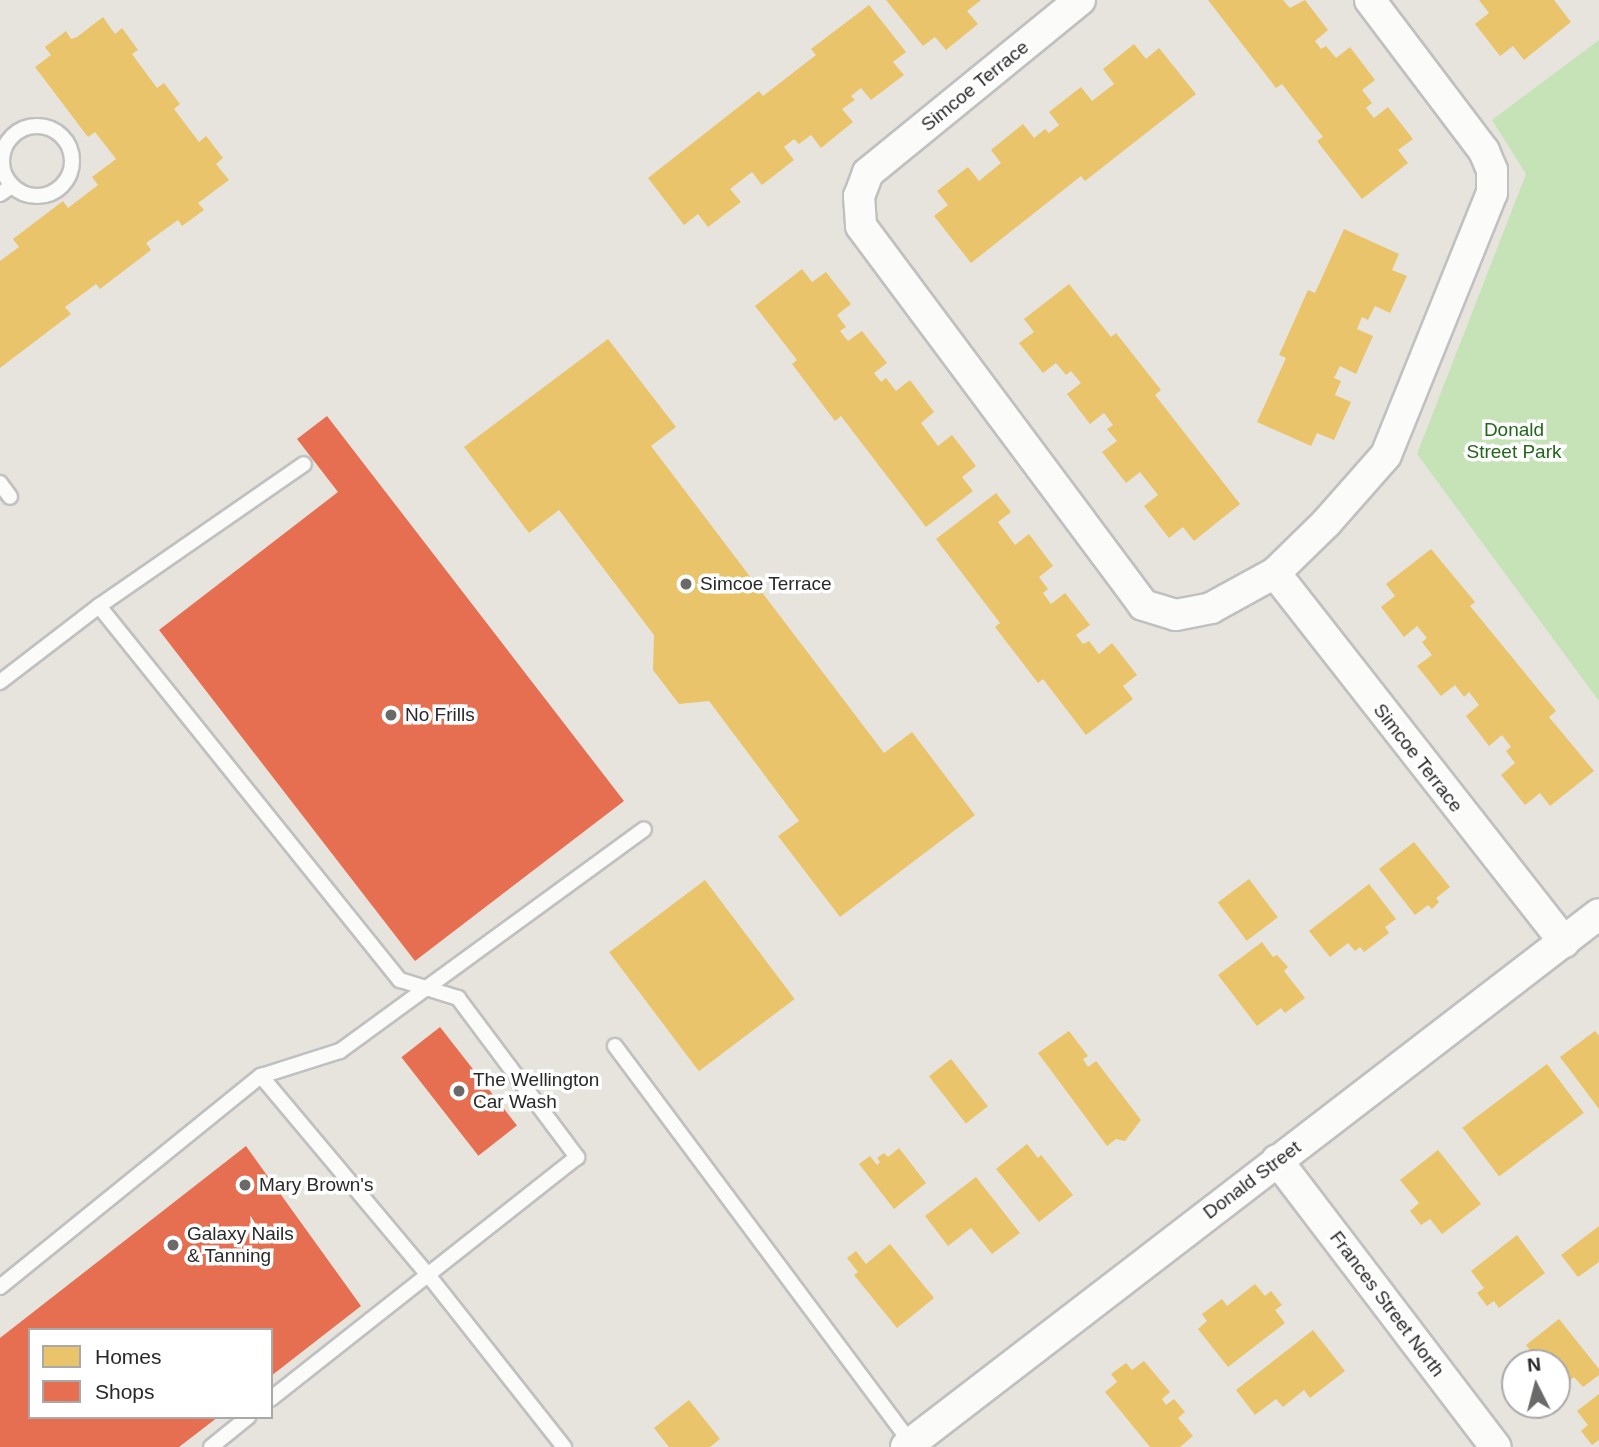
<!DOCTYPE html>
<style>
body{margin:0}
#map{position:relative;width:1599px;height:1447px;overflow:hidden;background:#e7e4de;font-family:Arial,sans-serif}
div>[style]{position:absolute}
.green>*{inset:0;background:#c5e3b6}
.homes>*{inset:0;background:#e9c46a;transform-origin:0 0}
.shops>*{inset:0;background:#e76f51;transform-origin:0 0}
.roads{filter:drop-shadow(2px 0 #c1c0c0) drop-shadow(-2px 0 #c1c0c0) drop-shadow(0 2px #c1c0c0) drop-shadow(0 -2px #c1c0c0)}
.service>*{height:14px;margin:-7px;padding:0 7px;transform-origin:7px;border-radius:7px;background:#fbfbfa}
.service>.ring{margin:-7px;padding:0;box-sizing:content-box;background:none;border:14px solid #fbfbfa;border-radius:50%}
.minor>*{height:30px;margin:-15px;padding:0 15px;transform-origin:15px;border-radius:15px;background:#fbfbfa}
.dots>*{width:19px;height:19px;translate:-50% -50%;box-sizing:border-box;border:4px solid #fff;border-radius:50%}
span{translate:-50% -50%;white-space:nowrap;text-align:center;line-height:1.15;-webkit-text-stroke:7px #fff;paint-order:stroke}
.street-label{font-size:19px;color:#292929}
.park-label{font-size:19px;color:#236619}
.poi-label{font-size:19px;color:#292929}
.left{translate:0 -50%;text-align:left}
.legend{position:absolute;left:28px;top:1328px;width:245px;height:91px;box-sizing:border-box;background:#fff;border:2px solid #a9a9a9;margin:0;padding:9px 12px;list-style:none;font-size:21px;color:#292929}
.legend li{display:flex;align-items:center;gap:14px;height:35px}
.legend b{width:35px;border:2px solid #a9a9a9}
.north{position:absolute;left:1501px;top:1349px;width:70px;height:70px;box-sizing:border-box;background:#fff;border:2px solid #a9a9a9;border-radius:50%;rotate:354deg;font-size:19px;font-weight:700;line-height:28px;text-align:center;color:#292929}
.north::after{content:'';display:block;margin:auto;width:24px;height:32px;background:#6c6a68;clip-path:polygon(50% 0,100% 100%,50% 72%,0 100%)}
</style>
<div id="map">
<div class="green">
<div style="clip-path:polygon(1599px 40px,1599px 701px,1417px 454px,1526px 174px,1492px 120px)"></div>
</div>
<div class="homes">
<div style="clip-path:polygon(886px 0,981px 0,967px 11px,978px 24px,946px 50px,935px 37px,923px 46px)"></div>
<div style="clip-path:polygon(1208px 0,1283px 0,1290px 8px,1305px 0,1328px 30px,1315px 41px,1321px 49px,1326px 46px,1336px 58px,1350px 47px,1375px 80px,1362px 90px,1372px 103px,1366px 108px,1374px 118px,1388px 107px,1413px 139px,1398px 150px,1408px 163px,1362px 199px,1317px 141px,1323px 137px,1282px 84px,1276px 88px)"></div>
<div style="clip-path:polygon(1479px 0,1554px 0,1571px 22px,1524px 60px,1513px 46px,1500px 56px,1475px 24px,1489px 13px)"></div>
<div style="clip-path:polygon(869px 5px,906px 52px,893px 62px,904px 75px,871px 100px,861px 88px,851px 96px,855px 100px,842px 109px,853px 122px,821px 148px,811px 135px,799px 144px,794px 139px,784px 147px,794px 160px,762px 185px,752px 172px,730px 189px,741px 202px,708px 227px,698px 214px,684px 225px,648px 178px,759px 91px,763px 96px,816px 55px,811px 49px)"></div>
<div style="clip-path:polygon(103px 17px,115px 34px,122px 28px,138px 50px,132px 54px,157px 88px,164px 83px,180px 104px,174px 109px,199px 142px,206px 136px,223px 158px,216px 164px,229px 180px,198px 203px,204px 210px,182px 226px,178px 220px,146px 243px,151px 250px,100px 289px,96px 284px,65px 307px,71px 314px,0 368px,0 261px,19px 247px,13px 239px,63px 201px,68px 208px,98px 185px,92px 177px,116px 159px,95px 132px,88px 137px,35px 67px,51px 55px,45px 47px,66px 31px,71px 39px,77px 37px)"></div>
<div style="clip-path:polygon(1134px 44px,1146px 59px,1159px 48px,1196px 94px,1085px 181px,1081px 176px,971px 263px,934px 216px,948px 205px,937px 191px,968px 167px,979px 181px,1001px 163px,991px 150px,1023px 124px,1034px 138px,1045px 129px,1049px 133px,1059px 125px,1049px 112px,1081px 87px,1092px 101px,1114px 84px,1103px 69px)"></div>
<div style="clip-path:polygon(1344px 229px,1399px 254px,1392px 270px,1407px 276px,1390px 313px,1375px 306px,1368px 320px,1362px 317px,1357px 329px,1373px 336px,1356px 374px,1340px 366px,1334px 378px,1341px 381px,1335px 395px,1351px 402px,1334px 440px,1317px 433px,1311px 446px,1257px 422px,1286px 358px,1279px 355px,1308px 290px,1315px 293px)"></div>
<div style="clip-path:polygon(802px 269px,812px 282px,826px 272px,851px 304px,837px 315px,846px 327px,840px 331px,848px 341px,862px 331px,887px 363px,874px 373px,881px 382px,886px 378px,896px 391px,910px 380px,934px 412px,921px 423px,938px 446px,952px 435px,976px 466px,962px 477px,973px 491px,926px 527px,841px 416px,835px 421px,792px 364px,797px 360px,755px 306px)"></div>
<div style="clip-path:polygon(1069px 284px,1111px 337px,1116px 333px,1161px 390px,1155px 395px,1240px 504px,1194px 541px,1183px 527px,1169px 538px,1144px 506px,1158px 495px,1140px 472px,1126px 483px,1102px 452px,1117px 441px,1107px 429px,1113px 425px,1104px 413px,1090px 424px,1067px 394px,1081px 383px,1071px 371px,1066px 375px,1056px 363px,1043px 373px,1019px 343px,1034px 332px,1024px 319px)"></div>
<div style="clip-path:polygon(608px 339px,676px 427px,651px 446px,884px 753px,912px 732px,975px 815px,840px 917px,778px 836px,799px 821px,709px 701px,679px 704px,653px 670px,654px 635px,559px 510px,529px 533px,464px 447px)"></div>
<div style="clip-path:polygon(996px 493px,1011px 512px,998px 522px,1015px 545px,1029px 534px,1053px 566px,1039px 577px,1048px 589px,1043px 593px,1051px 604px,1065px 593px,1090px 625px,1076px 635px,1083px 644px,1089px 641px,1099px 654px,1112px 643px,1137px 675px,1123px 686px,1133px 699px,1086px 735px,1043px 679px,1038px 683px,995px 627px,1000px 623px,936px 539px)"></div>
<div style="clip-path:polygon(1431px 549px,1475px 602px,1470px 606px,1556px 711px,1549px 717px,1594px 771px,1550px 806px,1540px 793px,1525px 805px,1501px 775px,1515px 763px,1506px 751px,1511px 747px,1502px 735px,1489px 746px,1466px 716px,1479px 705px,1469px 692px,1464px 697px,1455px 685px,1441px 696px,1417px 666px,1432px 655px,1422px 642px,1427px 638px,1417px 626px,1404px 637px,1381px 607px,1395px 596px,1386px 584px)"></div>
<div style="clip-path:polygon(1414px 842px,1450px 887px,1436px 898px,1439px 902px,1432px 909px,1428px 905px,1415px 915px,1379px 869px)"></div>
<div style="left:1249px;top:879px;width:48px;height:39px;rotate:53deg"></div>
<div style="left:705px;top:880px;width:149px;height:120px;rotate:53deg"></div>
<div style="clip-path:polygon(1369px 884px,1396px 919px,1385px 927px,1389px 933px,1364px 952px,1360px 947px,1355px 951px,1348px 943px,1330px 957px,1309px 931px)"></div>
<div style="clip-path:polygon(1262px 942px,1273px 957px,1277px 955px,1288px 967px,1284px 971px,1305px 998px,1285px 1013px,1281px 1008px,1257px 1026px,1218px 975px)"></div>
<div style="clip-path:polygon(1069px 1031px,1088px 1056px,1083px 1059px,1088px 1067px,1096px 1061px,1141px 1120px,1125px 1141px,1116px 1139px,1107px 1146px,1038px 1053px)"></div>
<div style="clip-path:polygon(1595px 1031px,1599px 1036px,1599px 1109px,1560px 1057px)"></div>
<div style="left:951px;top:1059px;width:60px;height:28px;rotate:52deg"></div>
<div style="left:1547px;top:1064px;width:61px;height:106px;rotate:53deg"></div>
<div style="clip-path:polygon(1027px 1144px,1038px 1158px,1041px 1155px,1073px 1195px,1039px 1222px,996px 1169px)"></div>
<div style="clip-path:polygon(899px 1148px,926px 1183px,894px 1209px,859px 1164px,870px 1156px,877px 1165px,880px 1162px,877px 1158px,884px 1153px,888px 1157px)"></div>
<div style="clip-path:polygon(1438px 1150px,1481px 1204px,1442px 1234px,1430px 1219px,1421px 1225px,1410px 1211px,1419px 1203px,1400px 1180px)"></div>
<div style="clip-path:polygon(976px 1177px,1020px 1233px,992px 1254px,971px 1228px,948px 1246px,925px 1216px)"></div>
<div style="clip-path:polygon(1599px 1226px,1599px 1262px,1578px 1277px,1561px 1255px)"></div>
<div style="clip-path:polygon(1517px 1235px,1545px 1273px,1499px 1308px,1494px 1301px,1487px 1306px,1477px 1293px,1484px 1288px,1471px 1271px)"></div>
<div style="clip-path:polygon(890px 1244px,934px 1298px,897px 1328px,854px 1275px,858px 1272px,847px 1258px,856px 1251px,866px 1264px)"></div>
<div style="clip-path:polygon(1255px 1284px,1265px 1296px,1271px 1291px,1282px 1305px,1275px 1310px,1285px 1323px,1228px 1367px,1198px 1329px,1207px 1321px,1202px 1314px,1222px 1299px,1227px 1306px)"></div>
<div style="clip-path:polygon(1559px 1319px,1599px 1369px,1599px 1375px,1583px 1387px,1574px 1377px,1560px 1388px,1557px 1363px,1541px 1363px,1526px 1345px)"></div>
<div style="clip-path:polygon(1313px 1330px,1345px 1371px,1310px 1398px,1304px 1390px,1283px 1407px,1276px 1399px,1255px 1415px,1236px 1390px)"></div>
<div style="clip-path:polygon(1144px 1361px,1170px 1392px,1162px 1399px,1166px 1405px,1174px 1399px,1185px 1412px,1178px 1418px,1193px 1436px,1180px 1447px,1150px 1447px,1105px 1392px,1117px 1382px,1111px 1374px,1126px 1363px,1132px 1370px)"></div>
<div style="clip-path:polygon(1599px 1394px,1599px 1440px,1592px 1445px,1581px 1431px,1588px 1425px,1577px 1411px)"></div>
<div style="clip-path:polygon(689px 1400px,720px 1439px,710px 1447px,669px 1447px,654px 1428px)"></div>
</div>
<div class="shops">
<div style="clip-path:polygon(327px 416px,624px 801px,415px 961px,159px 630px,338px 492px,297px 439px)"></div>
<div style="left:440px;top:1027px;width:125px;height:49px;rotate:52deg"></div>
<div style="clip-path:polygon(246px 1146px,361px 1306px,271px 1376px,271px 1330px,30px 1330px,30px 1417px,218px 1417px,179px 1447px,0 1447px,0 1338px)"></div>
</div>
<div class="roads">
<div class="service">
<div class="ring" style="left:2px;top:126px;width:56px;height:56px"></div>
<div style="left:0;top:194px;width:14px;rotate:-34deg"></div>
<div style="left:0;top:483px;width:17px;rotate:54deg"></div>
<div style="left:99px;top:606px;width:249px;rotate:-34.7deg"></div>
<div style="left:0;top:682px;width:125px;rotate:-37.5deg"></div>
<div style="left:99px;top:606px;width:480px;rotate:51.2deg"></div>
<div style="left:400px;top:980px;width:61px;rotate:17.2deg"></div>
<div style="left:458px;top:998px;width:199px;rotate:53.2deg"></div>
<div style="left:577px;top:1157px;width:390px;rotate:141.7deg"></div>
<div style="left:615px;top:1046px;width:495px;rotate:53.3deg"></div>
<div style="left:261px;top:1076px;width:83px;rotate:-17.6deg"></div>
<div style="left:340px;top:1051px;width:376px;rotate:-36.1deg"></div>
<div style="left:0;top:1287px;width:336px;rotate:-39deg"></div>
<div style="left:261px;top:1076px;width:261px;rotate:50deg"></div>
<div style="left:429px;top:1276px;width:218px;rotate:51.7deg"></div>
<div style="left:211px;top:1447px;width:48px;rotate:-39deg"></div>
</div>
<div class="minor">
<div style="left:1080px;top:0;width:274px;rotate:140.8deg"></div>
<div style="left:868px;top:173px;width:25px;rotate:111deg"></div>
<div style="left:859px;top:196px;width:30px;rotate:86deg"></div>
<div style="left:861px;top:226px;width:472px;rotate:53.3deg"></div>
<div style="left:1143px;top:605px;width:34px;rotate:17deg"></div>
<div style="left:1176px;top:615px;width:36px;rotate:-11deg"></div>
<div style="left:1211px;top:608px;width:73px;rotate:-28.7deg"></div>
<div style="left:1275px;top:573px;width:73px;rotate:-44.4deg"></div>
<div style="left:1327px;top:522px;width:89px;rotate:-48.6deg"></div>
<div style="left:1386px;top:455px;width:283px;rotate:-68deg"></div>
<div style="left:1492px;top:193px;width:23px;rotate:-90deg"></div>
<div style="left:1492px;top:170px;width:21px;rotate:-113deg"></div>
<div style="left:1484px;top:151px;width:189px;rotate:-127.1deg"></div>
<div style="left:1275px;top:573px;width:469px;rotate:51.9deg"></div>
<div style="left:1277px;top:1160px;width:361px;rotate:52.7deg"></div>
<div style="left:906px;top:1447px;width:874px;rotate:-37.56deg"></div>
</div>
</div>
<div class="dots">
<div style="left:686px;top:584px;background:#6c6a68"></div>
<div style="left:391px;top:715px;background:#6c6a68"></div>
<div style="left:459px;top:1091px;background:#6c6a68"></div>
<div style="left:245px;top:1185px;background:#6c6a68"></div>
<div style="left:173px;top:1245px;background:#6c6a68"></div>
</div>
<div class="street-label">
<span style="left:975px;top:86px;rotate:-39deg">Simcoe Terrace</span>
<span style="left:1418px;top:758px;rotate:52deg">Simcoe Terrace</span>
<span style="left:1252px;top:1180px;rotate:-37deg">Donald Street</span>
<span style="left:1387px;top:1304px;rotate:53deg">Frances Street North</span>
</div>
<div class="park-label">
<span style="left:1514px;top:441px">Donald<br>Street Park</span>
</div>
<div class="poi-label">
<span class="left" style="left:700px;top:584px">Simcoe Terrace</span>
<span class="left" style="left:405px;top:715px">No Frills</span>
<span class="left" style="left:473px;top:1091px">The Wellington<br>Car Wash</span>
<span class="left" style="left:259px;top:1185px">Mary Brown's</span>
<span class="left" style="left:187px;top:1245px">Galaxy Nails<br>&amp; Tanning</span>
</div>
<ul class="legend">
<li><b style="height:19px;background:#e9c46a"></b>Homes</li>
<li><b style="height:19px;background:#e76f51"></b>Shops</li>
</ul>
<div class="north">N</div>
</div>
